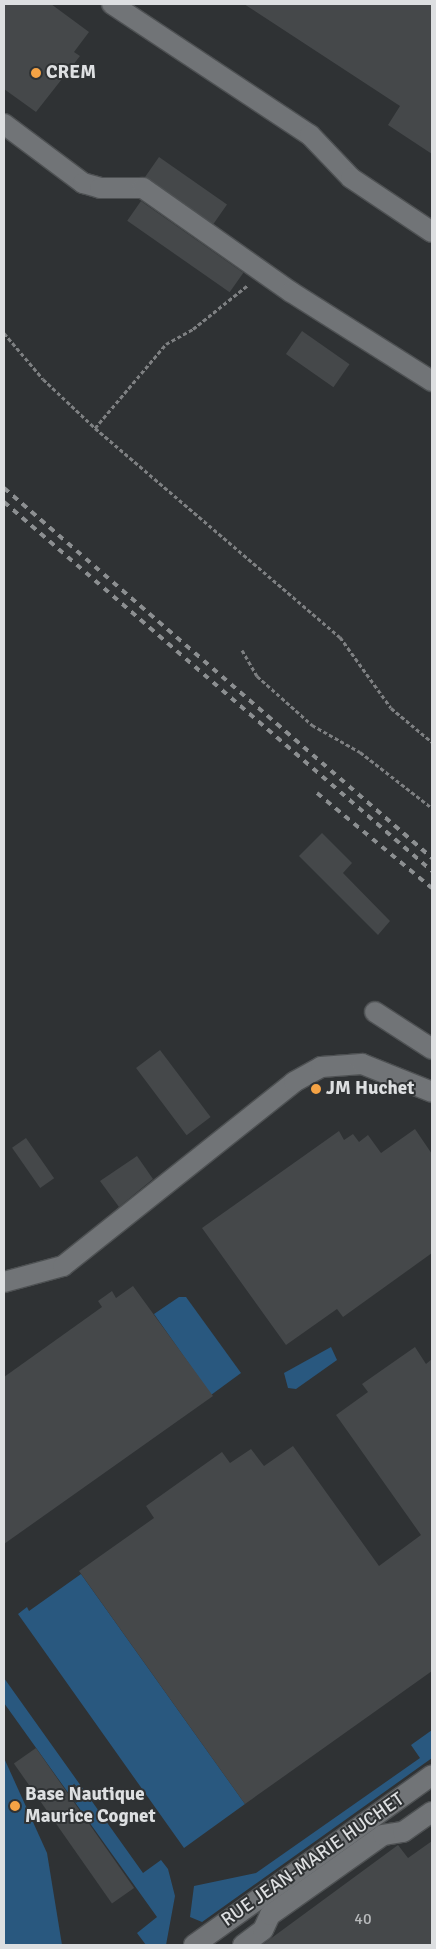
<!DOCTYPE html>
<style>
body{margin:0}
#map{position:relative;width:436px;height:1949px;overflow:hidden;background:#2f3234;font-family:Signika,sans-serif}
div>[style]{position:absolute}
.green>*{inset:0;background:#29587f}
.building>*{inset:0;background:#45484a;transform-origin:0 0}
.path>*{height:3px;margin-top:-1.5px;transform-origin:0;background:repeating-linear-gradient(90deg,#7e8082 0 4px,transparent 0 6.5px)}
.roads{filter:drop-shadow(1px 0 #4e5153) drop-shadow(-1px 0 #4e5153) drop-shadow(0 1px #4e5153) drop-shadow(0 -1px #4e5153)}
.minor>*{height:20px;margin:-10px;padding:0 10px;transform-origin:10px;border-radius:10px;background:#717477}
.rail>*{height:4px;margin-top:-2px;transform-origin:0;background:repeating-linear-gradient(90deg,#8c8f91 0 6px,transparent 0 12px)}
.dots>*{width:14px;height:14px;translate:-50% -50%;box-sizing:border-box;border:2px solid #2f3234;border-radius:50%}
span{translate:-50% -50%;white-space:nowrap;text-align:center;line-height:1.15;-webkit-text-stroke:4px #2f3234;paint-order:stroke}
.number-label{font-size:16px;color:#b7b9bb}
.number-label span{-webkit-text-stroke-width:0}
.poi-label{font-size:19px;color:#dddfe1;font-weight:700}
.left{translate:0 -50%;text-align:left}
.street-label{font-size:19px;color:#dddfe1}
.frame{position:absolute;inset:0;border:5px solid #dddfe1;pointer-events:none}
</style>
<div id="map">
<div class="green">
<div style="clip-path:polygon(179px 1297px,186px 1297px,241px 1373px,211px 1395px,154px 1314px)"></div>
<div style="clip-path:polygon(331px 1347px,337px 1360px,296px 1389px,288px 1388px,284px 1373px)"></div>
<div style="clip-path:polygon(81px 1574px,245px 1804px,184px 1848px,18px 1614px,27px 1607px,29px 1611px)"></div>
<div style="clip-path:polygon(4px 1678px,143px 1873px,161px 1860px,168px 1869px,175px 1896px,166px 1945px,146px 1945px,137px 1933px,157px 1917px,4px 1703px)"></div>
<div style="clip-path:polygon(432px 1730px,432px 1758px,202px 1922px,190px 1917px,194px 1886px,256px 1873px,420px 1758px,411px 1745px)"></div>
<div style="clip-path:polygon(4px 1758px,47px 1853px,62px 1945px,4px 1945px)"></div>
</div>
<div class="building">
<div style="clip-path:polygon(4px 4px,51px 4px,89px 32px,74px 52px,80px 56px,36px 112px,4px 89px)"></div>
<div style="clip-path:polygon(244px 4px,432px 4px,432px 154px,388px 125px,400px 106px)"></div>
<div style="left:159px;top:157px;width:83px;height:24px;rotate:35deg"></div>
<div style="left:141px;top:201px;width:125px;height:24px;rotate:35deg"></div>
<div style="left:302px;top:331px;width:58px;height:28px;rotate:35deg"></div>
<div style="clip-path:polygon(322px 833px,352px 863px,343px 873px,390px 921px,378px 935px,299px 856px)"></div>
<div style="left:160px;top:1050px;width:84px;height:30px;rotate:53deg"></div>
<div style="clip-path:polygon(415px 1129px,432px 1154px,432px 1253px,343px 1317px,337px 1309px,286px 1345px,202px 1228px,339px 1131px,344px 1140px,353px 1134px,359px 1142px,368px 1135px,381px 1153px)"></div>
<div style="left:26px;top:1138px;width:49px;height:17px;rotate:55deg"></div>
<div style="clip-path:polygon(137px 1156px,153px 1179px,119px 1207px,100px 1181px)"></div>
<div style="clip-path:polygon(133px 1286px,213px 1396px,4px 1544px,4px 1377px,102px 1307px,98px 1301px,112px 1291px,116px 1298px)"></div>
<div style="clip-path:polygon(415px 1347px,426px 1364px,432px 1359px,432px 1671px,245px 1804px,79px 1571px,154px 1518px,146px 1506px,222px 1452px,230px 1463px,251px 1449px,264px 1466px,293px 1446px,379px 1566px,421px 1535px,336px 1415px,368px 1392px,362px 1384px)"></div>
<div style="left:36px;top:1748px;width:171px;height:27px;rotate:55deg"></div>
<div style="clip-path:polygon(432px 1841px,432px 1945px,262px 1945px,398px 1845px,408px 1858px)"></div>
</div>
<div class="path">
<div style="left:4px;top:333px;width:60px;rotate:49.7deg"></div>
<div style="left:43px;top:379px;width:71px;rotate:43.3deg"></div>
<div style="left:95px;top:428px;width:322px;rotate:40.5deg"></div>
<div style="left:340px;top:637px;width:87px;rotate:54.3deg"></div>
<div style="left:391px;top:708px;width:53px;rotate:39.7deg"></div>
<div style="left:95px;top:428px;width:110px;rotate:-49.8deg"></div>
<div style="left:166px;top:344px;width:31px;rotate:-29deg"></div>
<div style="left:193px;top:329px;width:70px;rotate:-38.7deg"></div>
<div style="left:242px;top:650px;width:30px;rotate:60deg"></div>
<div style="left:257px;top:676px;width:74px;rotate:41.7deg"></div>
<div style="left:312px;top:725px;width:55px;rotate:29.4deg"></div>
<div style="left:360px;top:752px;width:91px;rotate:37.9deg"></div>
</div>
<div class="roads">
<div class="minor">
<div style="left:112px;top:4px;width:237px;rotate:33.5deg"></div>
<div style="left:310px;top:135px;width:59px;rotate:46.4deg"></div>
<div style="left:351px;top:178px;width:97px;rotate:33.7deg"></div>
<div style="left:4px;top:124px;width:99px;rotate:36.8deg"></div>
<div style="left:83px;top:183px;width:18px;rotate:16deg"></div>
<div style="left:100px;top:188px;width:43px"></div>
<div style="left:143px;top:188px;width:181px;rotate:35.1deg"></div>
<div style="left:291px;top:292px;width:167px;rotate:32.3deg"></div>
<div style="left:375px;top:1012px;width:68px;rotate:33deg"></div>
<div style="left:4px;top:1282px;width:61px;rotate:-15.2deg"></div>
<div style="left:63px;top:1266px;width:295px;rotate:-38.5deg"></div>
<div style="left:294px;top:1082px;width:31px;rotate:-29deg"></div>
<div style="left:321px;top:1067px;width:41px;rotate:-4.2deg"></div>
<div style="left:362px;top:1064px;width:75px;rotate:21.8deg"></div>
<div style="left:194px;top:1945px;width:292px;rotate:-35.5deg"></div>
<div style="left:243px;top:1945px;width:25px;rotate:-37deg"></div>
<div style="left:263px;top:1930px;width:17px;rotate:-65deg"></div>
<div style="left:270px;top:1915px;width:138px;rotate:-35.3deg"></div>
<div style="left:383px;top:1835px;width:20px;rotate:-9deg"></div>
<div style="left:403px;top:1832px;width:35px;rotate:-35deg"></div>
</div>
</div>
<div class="rail">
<div style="left:4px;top:488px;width:566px;rotate:40.84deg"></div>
<div style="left:4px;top:502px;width:565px;rotate:40.77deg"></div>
<div style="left:317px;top:793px;width:149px;rotate:39.6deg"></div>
</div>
<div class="dots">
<div style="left:36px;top:73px;background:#f5a345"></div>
<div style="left:316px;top:1089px;background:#f5a345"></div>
<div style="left:15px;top:1806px;background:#f5a345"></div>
</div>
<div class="number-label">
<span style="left:363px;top:1919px">40</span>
</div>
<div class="poi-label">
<span class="left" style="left:46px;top:73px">CREM</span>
<span class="left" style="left:326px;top:1089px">JM Huchet</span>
<span class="left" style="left:25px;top:1806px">Base Nautique<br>Maurice Cognet</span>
</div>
<div class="street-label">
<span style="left:313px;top:1860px;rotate:-35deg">RUE JEAN-MARIE HUCHET</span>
</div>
<div class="frame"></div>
</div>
